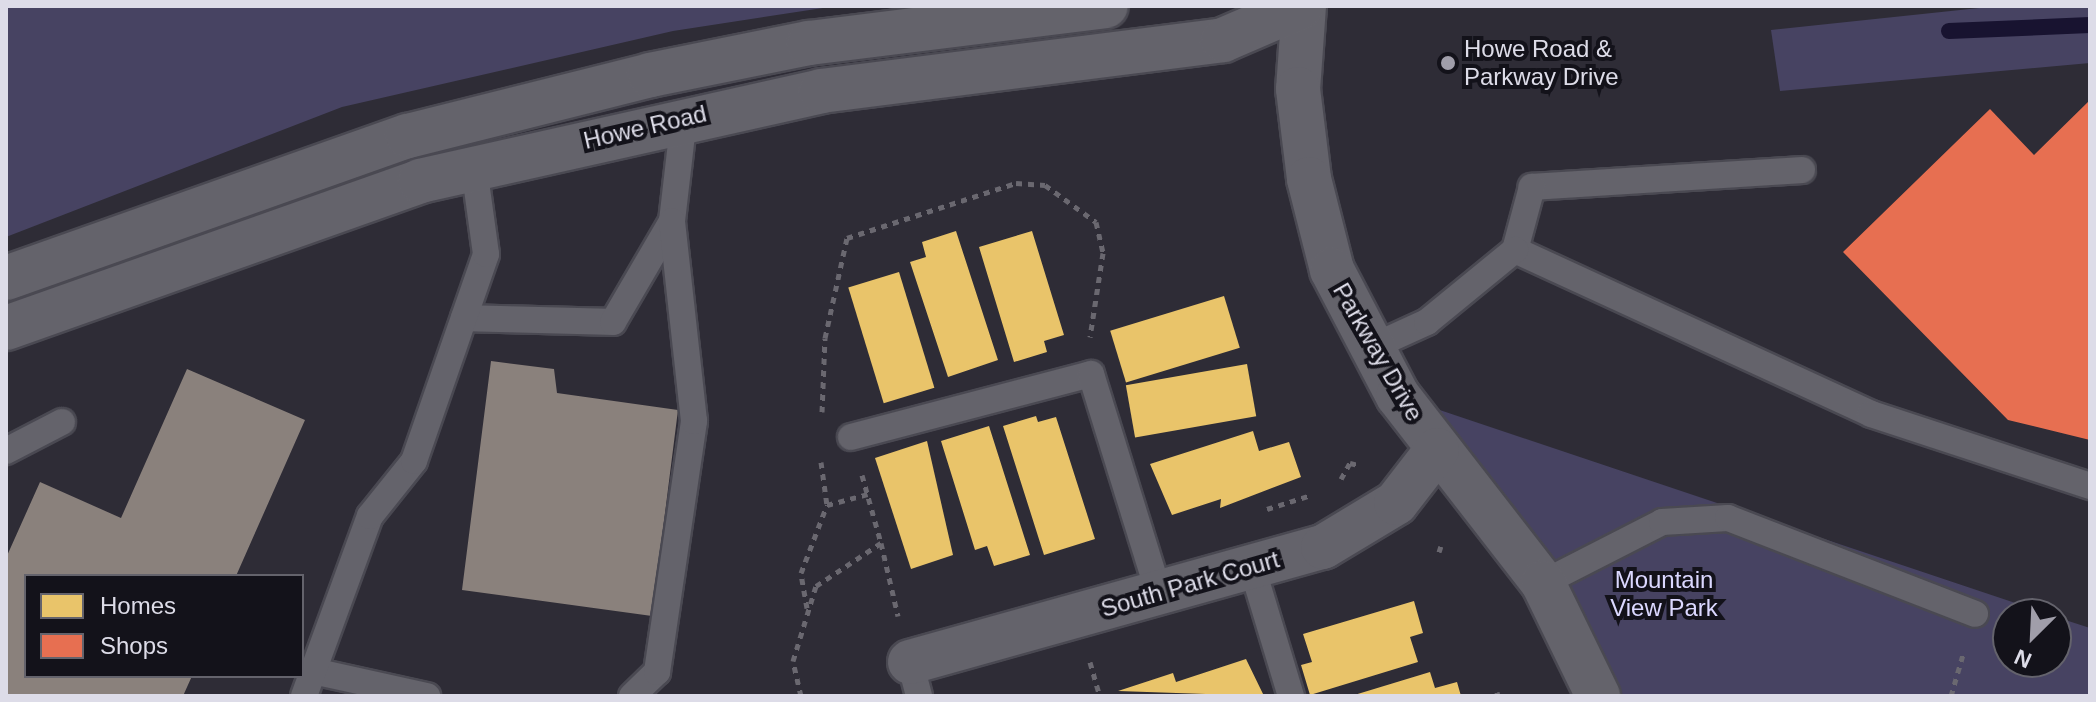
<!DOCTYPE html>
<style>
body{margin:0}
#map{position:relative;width:2096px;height:702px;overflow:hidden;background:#2e2c36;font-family:Arial,sans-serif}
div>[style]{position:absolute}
.green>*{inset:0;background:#474362}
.homes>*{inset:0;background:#e9c46a;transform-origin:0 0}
.shops>*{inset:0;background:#e76f51}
.industry>*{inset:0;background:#8a817c}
.stream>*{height:16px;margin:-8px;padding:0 8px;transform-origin:8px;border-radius:8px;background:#181330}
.path>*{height:5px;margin-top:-2.5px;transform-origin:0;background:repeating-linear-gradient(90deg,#6a6870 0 6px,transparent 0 12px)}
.roads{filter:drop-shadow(2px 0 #4a4952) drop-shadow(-2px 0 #4a4952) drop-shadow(0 2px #4a4952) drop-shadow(0 -2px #4a4952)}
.lane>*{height:26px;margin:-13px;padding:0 13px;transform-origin:13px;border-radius:13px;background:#64636b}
.street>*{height:44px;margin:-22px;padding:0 22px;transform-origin:22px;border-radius:22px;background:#64636b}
.secondary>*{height:44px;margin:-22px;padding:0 22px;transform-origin:22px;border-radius:22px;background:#64636b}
.dots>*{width:22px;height:22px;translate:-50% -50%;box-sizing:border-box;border:4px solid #13121a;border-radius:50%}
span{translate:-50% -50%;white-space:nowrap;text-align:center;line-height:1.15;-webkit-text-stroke:8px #13121a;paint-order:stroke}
.poi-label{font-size:24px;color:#dddce8}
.left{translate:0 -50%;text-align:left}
.street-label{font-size:24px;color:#dddce8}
.park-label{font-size:24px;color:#dbd8ff}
.frame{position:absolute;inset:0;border:8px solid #dddce8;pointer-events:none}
.legend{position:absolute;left:24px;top:574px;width:280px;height:104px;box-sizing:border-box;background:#13121a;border:2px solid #64636c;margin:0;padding:10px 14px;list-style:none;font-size:24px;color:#dddce8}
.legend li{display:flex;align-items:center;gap:16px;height:40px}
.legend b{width:40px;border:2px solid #64636c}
.north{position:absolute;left:1992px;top:598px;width:80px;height:80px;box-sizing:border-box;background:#13121a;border:2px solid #64636c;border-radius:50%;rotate:204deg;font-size:22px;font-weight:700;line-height:32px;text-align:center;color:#dddce8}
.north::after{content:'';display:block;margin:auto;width:28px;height:36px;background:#a09eaa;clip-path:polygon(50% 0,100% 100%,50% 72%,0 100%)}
</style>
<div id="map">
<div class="green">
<div style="clip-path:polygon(6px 6px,836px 6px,673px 31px,342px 107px,6px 237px)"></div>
<div style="clip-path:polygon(1998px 6px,2090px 6px,2090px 63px,1780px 91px,1771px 30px)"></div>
<div style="clip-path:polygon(1398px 396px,2048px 614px,2008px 614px,2008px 662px,2056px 662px,2056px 617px,2090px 628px,2090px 696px,1598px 696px)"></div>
</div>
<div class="homes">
<div style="clip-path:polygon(956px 231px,998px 360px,948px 377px,910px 262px,926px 257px,922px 242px)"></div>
<div style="clip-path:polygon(1032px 231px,1064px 335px,1044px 341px,1047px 352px,1014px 362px,979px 247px)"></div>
<div style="left:899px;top:272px;width:121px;height:53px;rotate:73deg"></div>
<div style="left:1224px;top:296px;width:54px;height:119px;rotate:73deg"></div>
<div style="left:1247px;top:364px;width:53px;height:123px;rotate:80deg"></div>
<div style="clip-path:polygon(1036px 416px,1038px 422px,1056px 417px,1095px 539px,1044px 555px,1003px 426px)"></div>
<div style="clip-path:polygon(989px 426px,1030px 555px,994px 566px,987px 546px,975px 550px,941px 441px)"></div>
<div style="clip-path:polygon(1253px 431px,1259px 451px,1289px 442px,1301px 477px,1220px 508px,1221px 499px,1172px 515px,1150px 464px)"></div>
<div style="clip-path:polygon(927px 441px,953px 555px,911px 569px,875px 458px)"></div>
<div style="clip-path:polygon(1414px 601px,1423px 633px,1410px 637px,1418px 662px,1310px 695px,1301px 665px,1312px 662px,1303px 634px)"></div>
<div style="clip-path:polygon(1246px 659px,1264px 696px,1118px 691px,1173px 673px,1176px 682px)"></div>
<div style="clip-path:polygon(1430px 672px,1435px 688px,1457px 682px,1461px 696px,1351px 696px)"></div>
</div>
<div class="shops">
<div style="clip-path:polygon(2090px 100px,2090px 440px,2008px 420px,1843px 252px,1990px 109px,2034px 155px)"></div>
</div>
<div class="industry">
<div style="clip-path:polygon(491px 361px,554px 369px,557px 393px,678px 410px,652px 616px,462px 590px)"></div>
<div style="clip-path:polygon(187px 369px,305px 420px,236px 576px,26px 576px,26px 676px,192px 676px,183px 696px,6px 696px,6px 558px,40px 482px,121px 518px)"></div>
</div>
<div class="stream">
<div style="left:1949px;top:31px;width:141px;rotate:-2.4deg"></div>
</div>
<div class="path">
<div style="left:822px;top:412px;width:74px;rotate:-87.7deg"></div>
<div style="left:825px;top:338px;width:102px;rotate:-77.6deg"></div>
<div style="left:847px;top:238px;width:178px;rotate:-18deg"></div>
<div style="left:1016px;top:183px;width:29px;rotate:4deg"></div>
<div style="left:1045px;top:185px;width:63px;rotate:36deg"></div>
<div style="left:1096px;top:222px;width:32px;rotate:77deg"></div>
<div style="left:1103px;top:253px;width:85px;rotate:98.8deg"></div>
<div style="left:821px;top:462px;width:43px;rotate:82.1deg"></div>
<div style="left:862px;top:475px;width:71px;rotate:74.4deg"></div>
<div style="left:1341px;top:479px;width:18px;rotate:-61deg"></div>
<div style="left:1350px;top:463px;width:8px;rotate:14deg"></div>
<div style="left:1267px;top:509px;width:46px;rotate:-17.7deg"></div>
<div style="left:1439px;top:552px;width:6px;rotate:-72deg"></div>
<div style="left:807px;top:608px;width:36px;rotate:-100deg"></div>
<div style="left:801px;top:573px;width:73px;rotate:-69.1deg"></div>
<div style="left:827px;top:505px;width:42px;rotate:-15deg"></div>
<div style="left:1090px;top:662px;width:35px;rotate:74deg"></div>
<div style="left:1497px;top:692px;width:4px;rotate:76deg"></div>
<div style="left:801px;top:696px;width:36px;rotate:-103deg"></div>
<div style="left:793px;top:661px;width:78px;rotate:-73deg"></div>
<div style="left:816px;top:586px;width:78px;rotate:-33.5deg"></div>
<div style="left:881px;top:543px;width:75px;rotate:76.9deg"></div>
<div style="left:1951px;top:696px;width:47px;rotate:-73.9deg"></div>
</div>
<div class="roads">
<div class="lane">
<div style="left:1802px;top:170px;width:271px;rotate:176.4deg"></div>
<div style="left:1532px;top:187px;width:65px;rotate:105.1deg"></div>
<div style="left:1515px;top:250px;width:392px;rotate:24.7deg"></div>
<div style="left:1871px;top:414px;width:231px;rotate:18.2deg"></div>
<div style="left:464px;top:318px;width:149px;rotate:1.5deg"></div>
<div style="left:613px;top:322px;width:117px;rotate:-59.7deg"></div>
<div style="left:672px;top:221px;width:104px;rotate:-83.4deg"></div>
<div style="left:1370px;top:348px;width:63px;rotate:-24.5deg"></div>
<div style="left:1427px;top:322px;width:114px;rotate:-39.3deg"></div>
<div style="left:851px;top:437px;width:248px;rotate:-14.7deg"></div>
<div style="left:1091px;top:374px;width:229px;rotate:72.8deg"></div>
<div style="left:6px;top:451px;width:63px;rotate:-27.4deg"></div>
<div style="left:1252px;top:567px;width:135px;rotate:73.2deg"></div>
<div style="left:1543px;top:583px;width:134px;rotate:-27.1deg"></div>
<div style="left:1662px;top:522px;width:66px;rotate:-3.5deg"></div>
<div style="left:1728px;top:518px;width:265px;rotate:21.2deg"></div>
<div style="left:910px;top:662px;width:35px;rotate:75deg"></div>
<div style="left:313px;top:671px;width:117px;rotate:12.4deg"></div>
<div style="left:304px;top:696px;width:192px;rotate:-69.9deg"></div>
<div style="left:370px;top:516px;width:70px;rotate:-51.3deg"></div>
<div style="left:414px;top:461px;width:219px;rotate:-70.8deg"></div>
<div style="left:486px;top:254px;width:88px;rotate:-97.9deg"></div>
<div style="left:632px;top:696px;width:35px;rotate:-44deg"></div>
<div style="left:657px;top:672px;width:254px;rotate:-81.6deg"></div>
<div style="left:694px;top:421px;width:201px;rotate:-96.3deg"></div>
</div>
<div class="street">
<div style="left:1304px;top:6px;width:83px;rotate:94.1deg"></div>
<div style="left:1298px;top:89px;width:91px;rotate:83deg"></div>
<div style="left:1309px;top:179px;width:94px;rotate:75.8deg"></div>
<div style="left:1332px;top:270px;width:142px;rotate:62.4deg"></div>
<div style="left:1398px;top:396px;width:237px;rotate:52.2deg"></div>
<div style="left:1543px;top:583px;width:126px;rotate:64deg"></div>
<div style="left:910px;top:662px;width:429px;rotate:-15.6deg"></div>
<div style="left:1323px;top:547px;width:85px;rotate:-31.1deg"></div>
<div style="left:1396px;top:503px;width:67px;rotate:-52.3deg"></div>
</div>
<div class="secondary">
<div style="left:6px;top:278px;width:426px;rotate:-19.5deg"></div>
<div style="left:408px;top:136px;width:250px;rotate:-14.1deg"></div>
<div style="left:650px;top:75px;width:162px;rotate:-11.4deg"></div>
<div style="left:809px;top:43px;width:299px;rotate:-7.1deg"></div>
<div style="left:6px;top:328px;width:439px;rotate:-19.5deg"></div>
<div style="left:420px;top:181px;width:411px;rotate:-12.6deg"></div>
<div style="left:821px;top:91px;width:405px;rotate:-7.2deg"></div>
<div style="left:1223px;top:40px;width:86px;rotate:-23.3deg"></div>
</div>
</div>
<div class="dots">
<div style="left:1448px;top:63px;background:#a09eaa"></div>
</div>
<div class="poi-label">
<span class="left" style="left:1464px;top:63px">Howe Road &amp;<br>Parkway Drive</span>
</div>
<div class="street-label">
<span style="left:645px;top:127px;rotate:-13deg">Howe Road</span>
<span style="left:1378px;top:352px;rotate:60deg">Parkway Drive</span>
<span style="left:1190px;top:584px;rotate:-16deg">South Park Court</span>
</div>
<div class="park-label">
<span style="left:1664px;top:594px">Mountain<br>View Park</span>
</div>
<div class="frame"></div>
<ul class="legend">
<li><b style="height:22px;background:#e9c46a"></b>Homes</li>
<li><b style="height:22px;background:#e76f51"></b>Shops</li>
</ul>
<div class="north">N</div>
</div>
